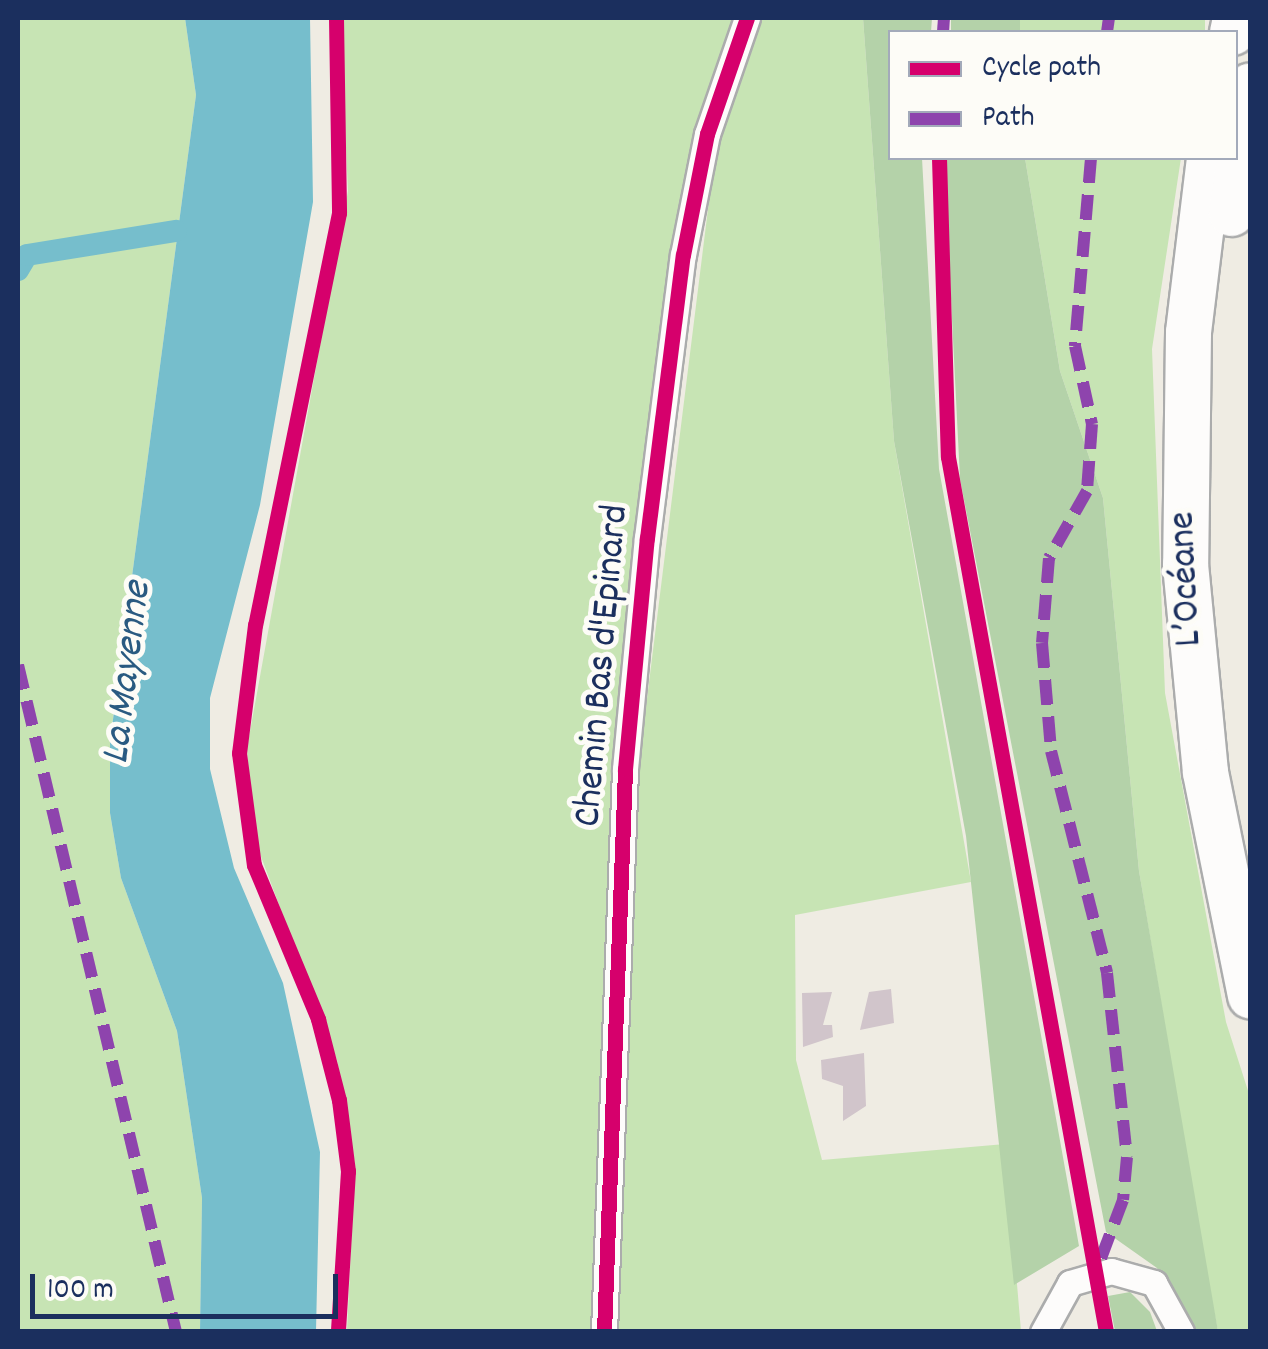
<!DOCTYPE html>
<meta charset="utf-8">
<style>
body{margin:0}
#map{position:relative;width:1268px;height:1349px;overflow:hidden;background:#efece3;font-family:Dekko,sans-serif}
div>[style]{position:absolute}
.green>*{inset:0;background:#c7e4b4;transform-origin:0 0}
.forest>*{inset:0;background:#b4d2a9;transform-origin:0 0}
.water>*{inset:0;background:#76becc}
.canal>*{height:22px;margin:-11px;padding:0 11px;transform-origin:11px;border-radius:11px;background:#76becc}
.building>*{inset:0;background:#d1c5cb}
.roads{filter:drop-shadow(2px 0 #abacac) drop-shadow(-2px 0 #abacac) drop-shadow(0 2px #abacac) drop-shadow(0 -2px #abacac)}
.street>*{height:25px;margin:-12.5px;padding:0 12.5px;transform-origin:12.5px;border-radius:12.5px;background:#fdfcfb}
.highway>*{height:45px;margin:-22.5px;padding:0 22.5px;transform-origin:22.5px;border-radius:22.5px;background:#fdfcfb}
.quiet>*{height:12px;margin-top:-6px;transform-origin:0;background:repeating-linear-gradient(90deg,#8e44ad 0 25px,transparent 0 37px)}
.cycleway>*{height:15px;margin:-7.5px;padding:0 7.5px;transform-origin:7.5px;border-radius:7.5px;background:#d6006c}
span{translate:-50% -50%;white-space:nowrap;text-align:center;line-height:1.15;-webkit-text-stroke:10px #fdfcf7;paint-order:stroke}
.street-label{font-size:40px;color:#1b2f5e}
.water-label{font-size:42px;color:#295a81;font-style:italic}
.frame{position:absolute;inset:0;border:20px solid #1b2f5e;pointer-events:none}
.legend{position:absolute;left:888px;top:30px;width:350px;height:130px;box-sizing:border-box;background:#fdfcf7;border:2px solid #a3aaba;margin:0;padding:12px 18px;list-style:none;font-size:30px;color:#1b2f5e}
.legend li{display:flex;align-items:center;gap:20px;height:50px}
.legend b{width:50px;border:2px solid #a3aaba}
.scale{position:absolute;left:30px;top:1274px;width:308px;height:45px;box-sizing:border-box;border:5px solid #1b2f5e;border-top:0;padding-left:12px;font-size:30px;line-height:35px;white-space:nowrap;color:#1b2f5e;-webkit-text-stroke:8px #fdfcf7;paint-order:stroke}
</style>
<div id="map">
<div class="green">
<div style="clip-path:polygon(18px 18px,185px 18px,196px 95px,110px 742px,110px 813px,121px 878px,177px 1031px,202px 1198px,200px 1331px,18px 1331px)"></div>
<div style="clip-path:polygon(340px 18px,743px 18px,716px 82px,615px 738px,595px 1331px,347px 1331px,355px 1164px,337px 1060px,253px 835px,247px 748px,348px 191px)"></div>
<div style="clip-path:polygon(761px 18px,863px 18px,894px 441px,971px 882px,795px 915px,796px 1060px,822px 1160px,1005px 1144px,1021px 1331px,617px 1332px,631px 827px,712px 177px,735px 75px)"></div>
<div style="left:1020px;top:18px;width:185px;height:14px"></div>
<div style="clip-path:polygon(1025px 158px,1181px 158px,1152px 349px,1165px 693px,1226px 1022px,1250px 1097px,1250px 1331px,1218px 1331px,1206px 1271px,1139px 871px,1103px 498px,1060px 371px)"></div>
</div>
<div class="forest">
<div style="clip-path:polygon(863px 18px,932px 18px,931px 32px,890px 32px,890px 158px,922px 158px,939px 469px,1079px 1246px,1014px 1285px,966px 836px,894px 441px)"></div>
<div style="left:951px;top:18px;width:69px;height:14px"></div>
<div style="clip-path:polygon(944px 158px,1025px 158px,1060px 371px,1103px 498px,1139px 871px,1218px 1331px,1191px 1331px,1157px 1268px,1106px 1232px,960px 479px)"></div>
<div style="clip-path:polygon(1130px 1292px,1150px 1312px,1157px 1331px,1115px 1331px,1108px 1296px)"></div>
</div>
<div class="water">
<div style="clip-path:polygon(185px 18px,310px 18px,313px 202px,260px 505px,210px 698px,210px 769px,234px 868px,283px 983px,320px 1152px,316px 1331px,200px 1331px,202px 1198px,177px 1031px,121px 878px,110px 813px,110px 742px,196px 95px)"></div>
</div>
<div class="canal">
<div style="left:18px;top:270px;width:17px;rotate:-59deg"></div>
<div style="left:27px;top:255px;width:151px;rotate:-9.2deg"></div>
</div>
<div class="building">
<div style="clip-path:polygon(891px 989px,894px 1023px,860px 1030px,869px 992px)"></div>
<div style="clip-path:polygon(832px 992px,823px 1025px,832px 1025px,833px 1037px,803px 1047px,802px 993px)"></div>
<div style="clip-path:polygon(864px 1053px,866px 1106px,843px 1121px,843px 1086px,822px 1079px,821px 1060px)"></div>
</div>
<div class="roads">
<div class="street">
<div style="left:604px;top:1332px;width:563px;rotate:-87.86deg"></div>
<div style="left:625px;top:769px;width:232px;rotate:-84.6deg"></div>
<div style="left:647px;top:538px;width:285px;rotate:-82.8deg"></div>
<div style="left:683px;top:255px;width:123px;rotate:-78.8deg"></div>
<div style="left:707px;top:134px;width:123px;rotate:-71deg"></div>
<div style="left:1043px;top:1332px;width:56px;rotate:-61.1deg"></div>
<div style="left:1070px;top:1283px;width:43px;rotate:-16.3deg"></div>
<div style="left:1111px;top:1271px;width:45px;rotate:15.6deg"></div>
<div style="left:1154px;top:1283px;width:56px;rotate:61.1deg"></div>
</div>
<div class="highway">
<div style="left:1232px;top:32px;width:14px;rotate:-78deg"></div>
<div style="left:1209px;top:158px;width:175px;rotate:96.9deg"></div>
<div style="left:1188px;top:332px;width:232px;rotate:90.7deg"></div>
<div style="left:1185px;top:564px;width:209px;rotate:84.5deg"></div>
<div style="left:1205px;top:772px;width:228px;rotate:78.6deg"></div>
<div style="left:1231px;top:213px;width:129px;rotate:-81.6deg"></div>
</div>
</div>
<div class="quiet">
<div style="left:943px;top:32px;width:14px;rotate:-86deg"></div>
<div style="left:1107px;top:32px;width:14px;rotate:-82deg"></div>
<div style="left:1091px;top:158px;width:189px;rotate:94.9deg"></div>
<div style="left:1075px;top:346px;width:80px;rotate:77.7deg"></div>
<div style="left:1092px;top:424px;width:67px;rotate:94.3deg"></div>
<div style="left:1087px;top:491px;width:77px;rotate:119.6deg"></div>
<div style="left:1049px;top:558px;width:85px;rotate:94.7deg"></div>
<div style="left:1042px;top:643px;width:108px;rotate:85.2deg"></div>
<div style="left:1051px;top:751px;width:229px;rotate:75.8deg"></div>
<div style="left:1107px;top:973px;width:185px;rotate:83.8deg"></div>
<div style="left:1127px;top:1157px;width:43px;rotate:95.3deg"></div>
<div style="left:1123px;top:1200px;width:71px;rotate:110.7deg"></div>
<div style="left:18px;top:665px;width:685px;rotate:76.67deg"></div>
</div>
<div class="cycleway">
<div style="left:336px;top:18px;width:195px;rotate:89.1deg"></div>
<div style="left:339px;top:213px;width:420px;rotate:101.5deg"></div>
<div style="left:255px;top:625px;width:129px;rotate:97.1deg"></div>
<div style="left:239px;top:753px;width:113px;rotate:82.4deg"></div>
<div style="left:254px;top:865px;width:167px;rotate:67.4deg"></div>
<div style="left:318px;top:1019px;width:84px;rotate:75.5deg"></div>
<div style="left:339px;top:1100px;width:72px;rotate:82.8deg"></div>
<div style="left:348px;top:1171px;width:161px;rotate:93.6deg"></div>
<div style="left:939px;top:158px;width:299px;rotate:88.3deg"></div>
<div style="left:948px;top:457px;width:889px;rotate:79.76deg"></div>
<div style="left:604px;top:1332px;width:563px;rotate:-87.86deg"></div>
<div style="left:625px;top:769px;width:232px;rotate:-84.6deg"></div>
<div style="left:647px;top:538px;width:285px;rotate:-82.8deg"></div>
<div style="left:683px;top:255px;width:123px;rotate:-78.8deg"></div>
<div style="left:707px;top:134px;width:123px;rotate:-71deg"></div>
</div>
<div class="street-label">
<span style="left:1188px;top:579px;rotate:-93deg">L’Océane</span>
<span style="left:604px;top:666px;rotate:-85deg">Chemin Bas d'Epinard</span>
</div>
<div class="water-label">
<span style="left:129px;top:673px;rotate:-83deg">La Mayenne</span>
</div>
<div class="frame"></div>
<ul class="legend">
<li><b style="height:12px;background:#d6006c"></b>Cycle path</li>
<li><b style="height:12px;background:#8e44ad"></b>Path</li>
</ul>
<div class="scale">100 m</div>
</div>
